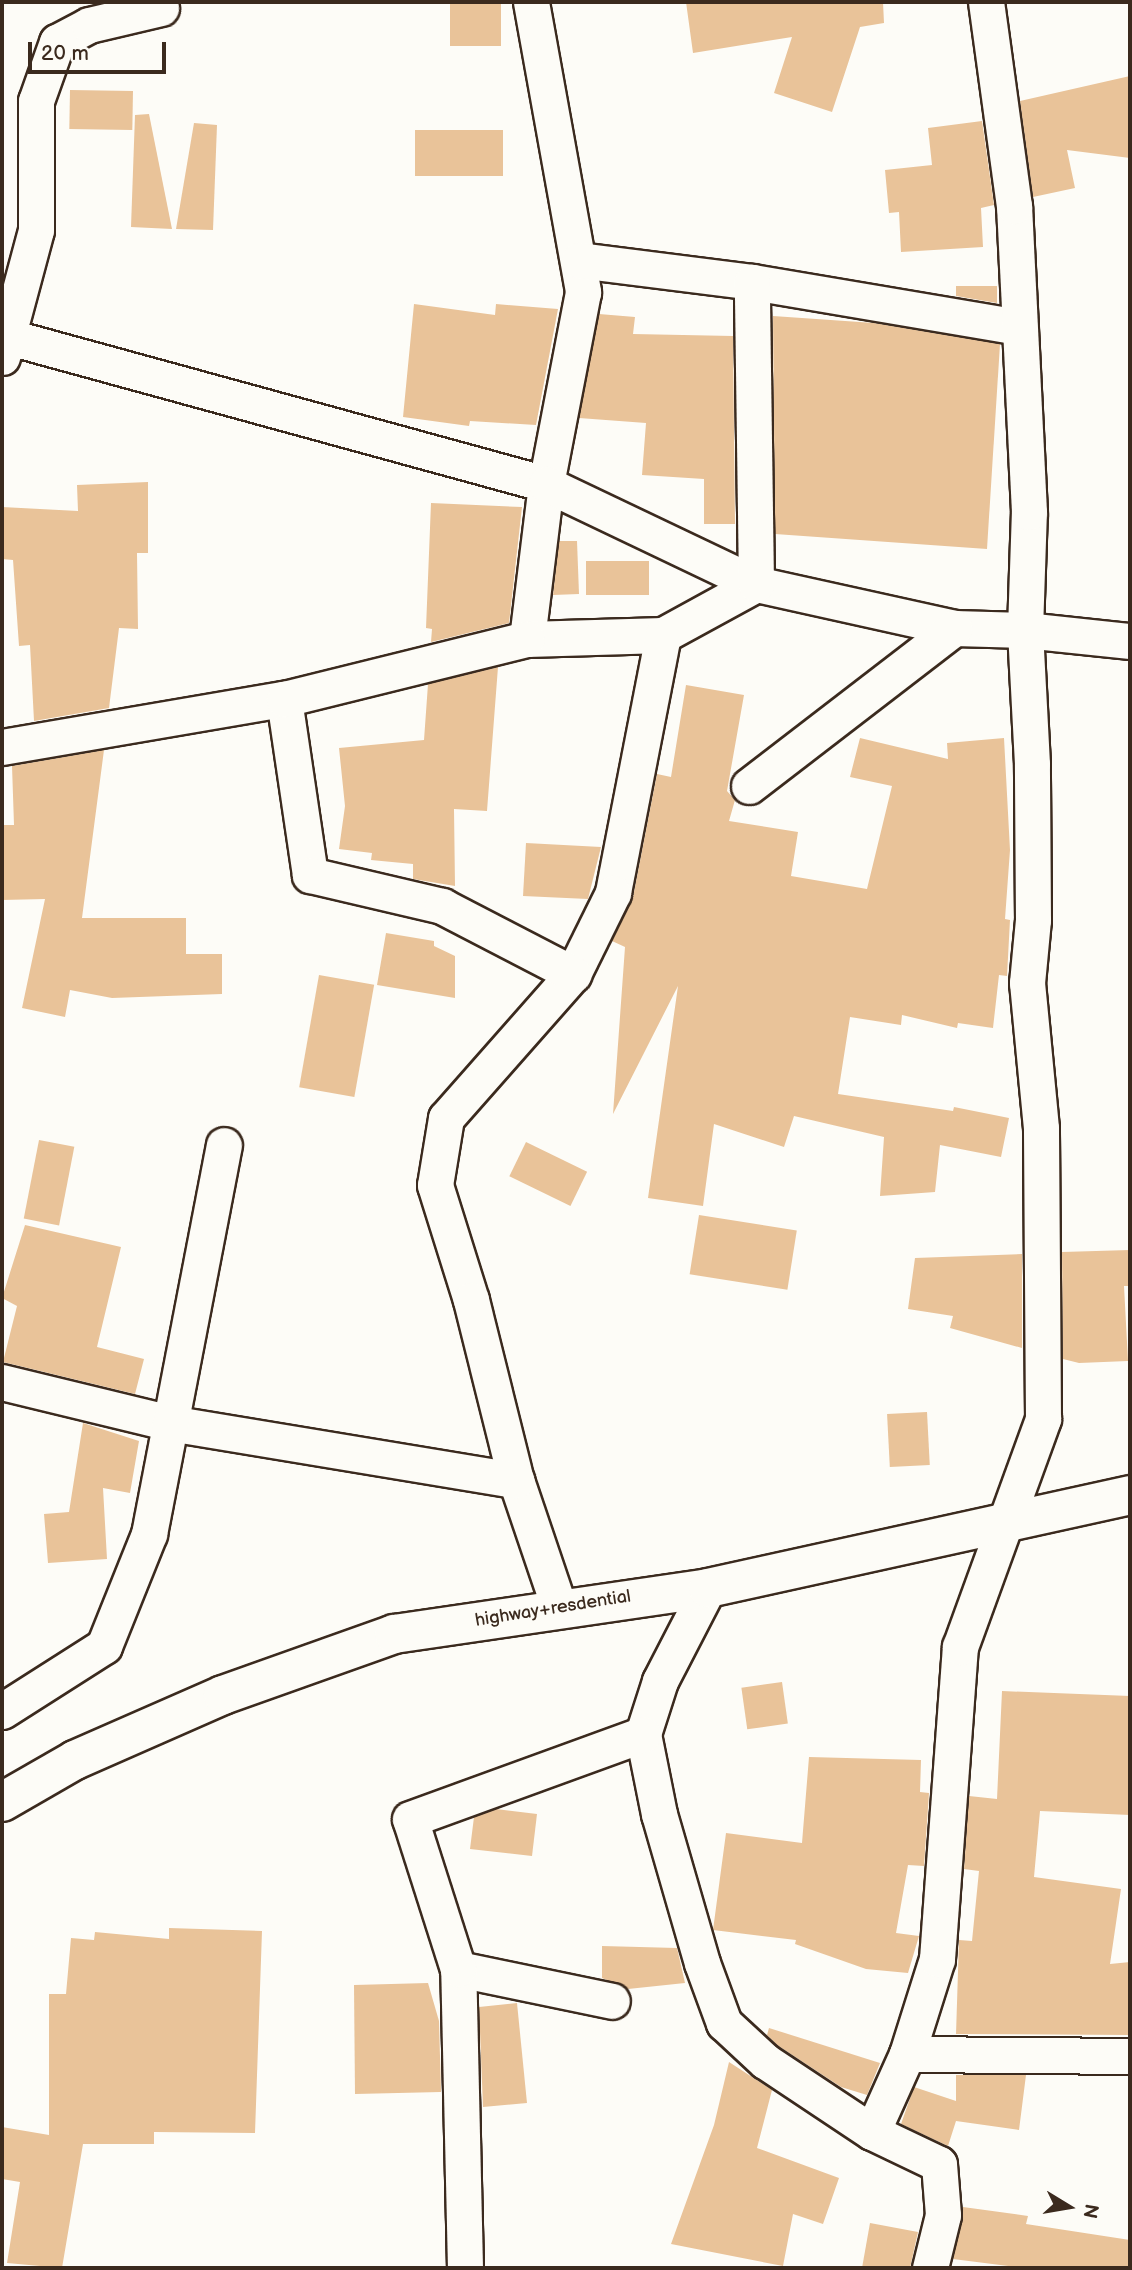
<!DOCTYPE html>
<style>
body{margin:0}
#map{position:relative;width:1132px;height:2270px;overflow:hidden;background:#fdfcf7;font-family:"Balsamiq Sans",sans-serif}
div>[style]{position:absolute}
.building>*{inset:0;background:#e9c399;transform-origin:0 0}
.roads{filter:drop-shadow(2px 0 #3b2a1e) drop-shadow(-2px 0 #3b2a1e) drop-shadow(0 2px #3b2a1e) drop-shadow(0 -2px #3b2a1e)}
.street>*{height:35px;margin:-17.5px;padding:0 17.5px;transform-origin:17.5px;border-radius:17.5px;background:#fdfcf7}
.highway>*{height:38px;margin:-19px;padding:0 19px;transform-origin:19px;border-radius:19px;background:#fdfcf7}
span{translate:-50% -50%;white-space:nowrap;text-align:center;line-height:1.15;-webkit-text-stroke:5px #fdfcf7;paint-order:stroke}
.street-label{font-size:18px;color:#3b2a1e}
.frame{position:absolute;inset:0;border:4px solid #3b2a1e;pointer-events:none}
.north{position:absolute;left:1034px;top:2172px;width:70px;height:70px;-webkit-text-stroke:5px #fdfcf7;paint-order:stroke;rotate:101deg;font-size:19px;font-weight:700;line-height:28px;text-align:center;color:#3b2a1e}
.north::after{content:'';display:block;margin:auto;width:24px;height:32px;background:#3b2a1e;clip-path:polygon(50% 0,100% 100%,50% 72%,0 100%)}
.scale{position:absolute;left:28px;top:42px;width:138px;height:32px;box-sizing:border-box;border:4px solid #3b2a1e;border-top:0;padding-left:9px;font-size:21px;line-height:24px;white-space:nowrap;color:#3b2a1e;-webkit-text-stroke:5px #fdfcf7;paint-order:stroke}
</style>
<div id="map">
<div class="building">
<div style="left:450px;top:2px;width:51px;height:44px"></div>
<div style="clip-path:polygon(686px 2px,883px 2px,884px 23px,860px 27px,832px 112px,774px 93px,792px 37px,693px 53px)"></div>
<div style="clip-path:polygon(1130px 76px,1130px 158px,1067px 150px,1075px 188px,1033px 197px,1020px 101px)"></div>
<div style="left:70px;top:90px;width:63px;height:39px;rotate:1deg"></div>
<div style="clip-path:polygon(149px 114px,172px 229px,131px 227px,135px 115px)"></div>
<div style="clip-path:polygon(982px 121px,994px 205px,981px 208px,983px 247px,901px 252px,899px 212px,889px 213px,885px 170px,932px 165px,928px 128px)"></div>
<div style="clip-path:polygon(194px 123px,217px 125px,213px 230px,176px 229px)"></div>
<div style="left:503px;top:130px;width:46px;height:88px;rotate:90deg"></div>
<div style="clip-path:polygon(956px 286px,997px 286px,997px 303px,956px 296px)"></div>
<div style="clip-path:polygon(414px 304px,495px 315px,496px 304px,558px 309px,536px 425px,470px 421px,469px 426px,403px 417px)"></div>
<div style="clip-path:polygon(599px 314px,635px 317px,633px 334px,733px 336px,735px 524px,704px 524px,704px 479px,642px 475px,646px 423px,579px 418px)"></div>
<div style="clip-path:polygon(773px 316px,874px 323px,1000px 344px,987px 549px,775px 534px)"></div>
<div style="clip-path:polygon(148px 482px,148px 553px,137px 553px,138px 629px,119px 628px,109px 708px,34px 721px,30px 645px,19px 646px,13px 560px,2px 559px,2px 507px,78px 511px,77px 485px)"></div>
<div style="clip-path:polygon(431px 503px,522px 507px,509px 623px,431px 642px,432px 629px,426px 628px)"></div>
<div style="clip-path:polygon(559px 541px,577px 541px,579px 594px,553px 595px)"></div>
<div style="left:586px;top:561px;width:63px;height:34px"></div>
<div style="clip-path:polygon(498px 667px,487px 811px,454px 809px,455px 886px,413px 879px,413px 864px,371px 860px,372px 853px,339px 849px,345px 806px,339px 748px,424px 740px,428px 684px)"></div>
<div style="clip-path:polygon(686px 685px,744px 695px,727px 791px,735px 800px,729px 821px,798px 832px,791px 876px,867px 889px,892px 786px,850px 777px,860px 738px,948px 759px,947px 743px,1004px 738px,1010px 850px,1005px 919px,1010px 920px,1007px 976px,999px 975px,993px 1028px,958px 1023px,957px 1028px,902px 1015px,901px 1025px,850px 1017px,838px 1094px,953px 1111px,954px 1107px,1009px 1118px,1001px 1157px,940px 1145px,935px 1192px,880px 1196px,884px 1137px,794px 1116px,784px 1147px,714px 1124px,703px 1206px,648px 1198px,678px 986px,613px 1114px,625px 947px,612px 941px,633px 897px,657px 774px,671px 777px)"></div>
<div style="clip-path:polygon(104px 750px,82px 918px,186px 918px,186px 954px,222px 954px,222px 994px,112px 998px,70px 990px,65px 1017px,22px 1008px,45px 899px,2px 900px,2px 825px,14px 825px,12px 766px)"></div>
<div style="clip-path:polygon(526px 843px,601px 847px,588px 899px,523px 896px)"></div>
<div style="clip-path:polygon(386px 933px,434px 941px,434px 946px,455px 956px,455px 998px,377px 985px)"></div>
<div style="left:319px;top:975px;width:56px;height:114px;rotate:10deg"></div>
<div style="left:39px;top:1140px;width:36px;height:80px;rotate:11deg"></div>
<div style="left:526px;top:1142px;width:68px;height:38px;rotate:26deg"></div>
<div style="left:699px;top:1215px;width:99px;height:60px;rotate:9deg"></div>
<div style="clip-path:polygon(25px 1225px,121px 1247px,97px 1347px,144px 1359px,135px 1394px,3px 1362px,17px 1306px,2px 1298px)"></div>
<div style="clip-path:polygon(1130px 1250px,1130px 1286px,1124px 1286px,1128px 1361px,1079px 1363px,1063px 1359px,1062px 1252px)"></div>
<div style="clip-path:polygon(1022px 1254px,1022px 1348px,950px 1328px,953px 1316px,908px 1309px,915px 1258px)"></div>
<div style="left:927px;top:1412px;width:53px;height:40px;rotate:87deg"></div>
<div style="clip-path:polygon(83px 1423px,139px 1441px,130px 1493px,103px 1488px,107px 1559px,48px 1563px,44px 1514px,69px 1512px)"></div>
<div style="left:782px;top:1682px;width:42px;height:41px;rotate:82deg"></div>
<div style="clip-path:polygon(1002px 1691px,1130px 1696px,1130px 1815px,1040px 1811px,1034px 1877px,1121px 1889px,1110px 1964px,1130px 1962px,1130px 2035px,956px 2034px,959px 1940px,972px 1941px,979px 1871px,964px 1869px,969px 1796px,997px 1799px)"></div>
<div style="clip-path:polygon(809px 1757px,921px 1760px,920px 1792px,929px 1793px,924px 1866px,908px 1865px,896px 1933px,919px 1936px,908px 1973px,866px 1969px,795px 1944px,796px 1940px,713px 1930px,726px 1833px,802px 1843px)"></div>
<div style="clip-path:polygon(496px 1809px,537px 1814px,532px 1856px,470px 1849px,474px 1817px)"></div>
<div style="clip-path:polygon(169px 1928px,262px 1931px,255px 2133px,154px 2132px,154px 2144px,83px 2144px,62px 2268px,7px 2263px,20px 2182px,2px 2179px,2px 2127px,49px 2135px,49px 1994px,66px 1994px,71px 1938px,94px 1940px,95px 1932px,169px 1939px)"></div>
<div style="clip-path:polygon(602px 1946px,677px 1948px,685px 1983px,628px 1989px,602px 1978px)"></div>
<div style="clip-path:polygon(428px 1983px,439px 2021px,441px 2092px,355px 2094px,354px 1985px)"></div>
<div style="clip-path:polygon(517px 2003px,527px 2103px,483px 2107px,479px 2007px)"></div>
<div style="clip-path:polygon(769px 2028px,880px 2063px,867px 2095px,841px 2087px,777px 2045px,767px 2035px)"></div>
<div style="clip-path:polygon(729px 2062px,772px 2090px,757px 2148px,839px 2178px,823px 2224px,793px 2214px,783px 2266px,671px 2244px,714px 2125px)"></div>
<div style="clip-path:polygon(956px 2075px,1026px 2075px,1019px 2130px,956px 2121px,948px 2146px,901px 2124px,914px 2087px,956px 2101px)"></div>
<div style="clip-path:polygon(963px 2207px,1028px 2216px,1026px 2224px,1130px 2240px,1130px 2268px,1023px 2268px,953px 2259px)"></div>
<div style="clip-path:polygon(870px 2223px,918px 2232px,910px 2268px,862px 2268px)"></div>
</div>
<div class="roads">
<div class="street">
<div style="left:531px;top:2px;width:295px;rotate:79.8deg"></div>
<div style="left:583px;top:292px;width:196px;rotate:100.9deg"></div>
<div style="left:546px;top:484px;width:156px;rotate:97deg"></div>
<div style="left:527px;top:639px;width:136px;rotate:-1.7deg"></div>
<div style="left:663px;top:635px;width:263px;rotate:101deg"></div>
<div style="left:613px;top:893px;width:90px;rotate:116.3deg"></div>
<div style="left:573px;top:974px;width:192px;rotate:131.4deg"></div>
<div style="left:446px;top:1118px;width:68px;rotate:99.3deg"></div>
<div style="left:435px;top:1185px;width:121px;rotate:72.6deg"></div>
<div style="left:471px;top:1300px;width:186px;rotate:76deg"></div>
<div style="left:516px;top:1480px;width:134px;rotate:71.3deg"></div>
<div style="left:579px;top:260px;width:174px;rotate:7.2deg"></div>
<div style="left:752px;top:282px;width:271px;rotate:9.6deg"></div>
<div style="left:2px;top:335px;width:564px;rotate:15.32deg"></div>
<div style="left:546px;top:484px;width:233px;rotate:25.5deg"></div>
<div style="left:756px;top:584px;width:203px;rotate:12.5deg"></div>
<div style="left:954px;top:628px;width:71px;rotate:1.6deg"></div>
<div style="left:1025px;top:630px;width:106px;rotate:6deg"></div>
<div style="left:2px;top:357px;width:131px;rotate:-75deg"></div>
<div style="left:36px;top:230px;width:129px;rotate:-90deg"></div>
<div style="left:36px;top:101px;width:63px;rotate:-70.4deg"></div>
<div style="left:57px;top:42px;width:36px;rotate:-28deg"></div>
<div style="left:89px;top:25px;width:74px;rotate:-13.3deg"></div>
<div style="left:663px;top:635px;width:106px;rotate:-28.7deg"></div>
<div style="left:756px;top:584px;width:302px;rotate:-90.8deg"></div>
<div style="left:284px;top:699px;width:178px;rotate:81.6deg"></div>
<div style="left:310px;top:875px;width:136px;rotate:13.2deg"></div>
<div style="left:442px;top:906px;width:148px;rotate:27.4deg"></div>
<div style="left:2px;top:747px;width:286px;rotate:-9.7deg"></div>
<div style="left:284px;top:699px;width:250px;rotate:-13.9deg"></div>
<div style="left:749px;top:786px;width:259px;rotate:-37.6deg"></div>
<div style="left:2px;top:1382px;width:173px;rotate:13.7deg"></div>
<div style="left:170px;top:1423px;width:351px;rotate:9.4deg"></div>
<div style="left:708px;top:1588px;width:105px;rotate:117.3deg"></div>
<div style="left:660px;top:1681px;width:56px;rotate:107.8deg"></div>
<div style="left:643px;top:1734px;width:82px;rotate:78.7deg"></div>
<div style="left:659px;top:1814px;width:155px;rotate:73.9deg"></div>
<div style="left:702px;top:1963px;width:64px;rotate:69.9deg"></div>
<div style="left:724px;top:2023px;width:56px;rotate:42.8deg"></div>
<div style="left:765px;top:2061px;width:128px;rotate:33.6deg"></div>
<div style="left:872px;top:2132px;width:74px;rotate:25.5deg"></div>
<div style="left:939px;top:2164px;width:51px;rotate:85.5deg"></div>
<div style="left:943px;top:2215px;width:55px;rotate:103.8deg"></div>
<div style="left:2px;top:1711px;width:121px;rotate:-32.5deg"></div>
<div style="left:104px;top:1646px;width:121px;rotate:-68.1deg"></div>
<div style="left:149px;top:1534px;width:396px;rotate:-79.1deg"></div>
<div style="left:458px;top:1969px;width:157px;rotate:11.7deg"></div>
<div style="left:907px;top:2054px;width:223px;rotate:0.5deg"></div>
<div style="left:872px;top:2132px;width:85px;rotate:-65.8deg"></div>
<div style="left:907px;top:2054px;width:100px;rotate:-72.5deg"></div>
<div style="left:937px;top:1959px;width:313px;rotate:-85.8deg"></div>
<div style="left:960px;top:1647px;width:243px;rotate:-70deg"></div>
<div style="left:1043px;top:1419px;width:291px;rotate:-90.4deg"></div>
<div style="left:1041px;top:1128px;width:146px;rotate:-95.5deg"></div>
<div style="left:1027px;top:983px;width:63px;rotate:-84.6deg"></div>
<div style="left:1033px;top:920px;width:156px;rotate:-90.4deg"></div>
<div style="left:1032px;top:764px;width:134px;rotate:-93deg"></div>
<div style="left:1025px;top:630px;width:118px;rotate:-88.1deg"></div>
<div style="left:1029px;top:512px;width:306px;rotate:-92.8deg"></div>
<div style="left:1014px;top:206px;width:206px;rotate:-97.8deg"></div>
<div style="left:465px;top:2268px;width:299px;rotate:-91.3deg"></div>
<div style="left:458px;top:1969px;width:157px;rotate:-107.7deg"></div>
<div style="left:410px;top:1819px;width:248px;rotate:-20deg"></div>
</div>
<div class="highway">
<div style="left:2px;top:1802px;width:84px;rotate:-29.9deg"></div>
<div style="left:75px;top:1760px;width:162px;rotate:-23.7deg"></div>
<div style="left:223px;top:1695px;width:182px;rotate:-19.6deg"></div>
<div style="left:394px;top:1634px;width:317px;rotate:-8.3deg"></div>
<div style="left:708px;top:1588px;width:432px;rotate:-12.4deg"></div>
</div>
</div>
<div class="street-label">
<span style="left:553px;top:1609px;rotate:-9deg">highway+resdential</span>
</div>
<div class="frame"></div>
<div class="north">N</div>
<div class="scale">20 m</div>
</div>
